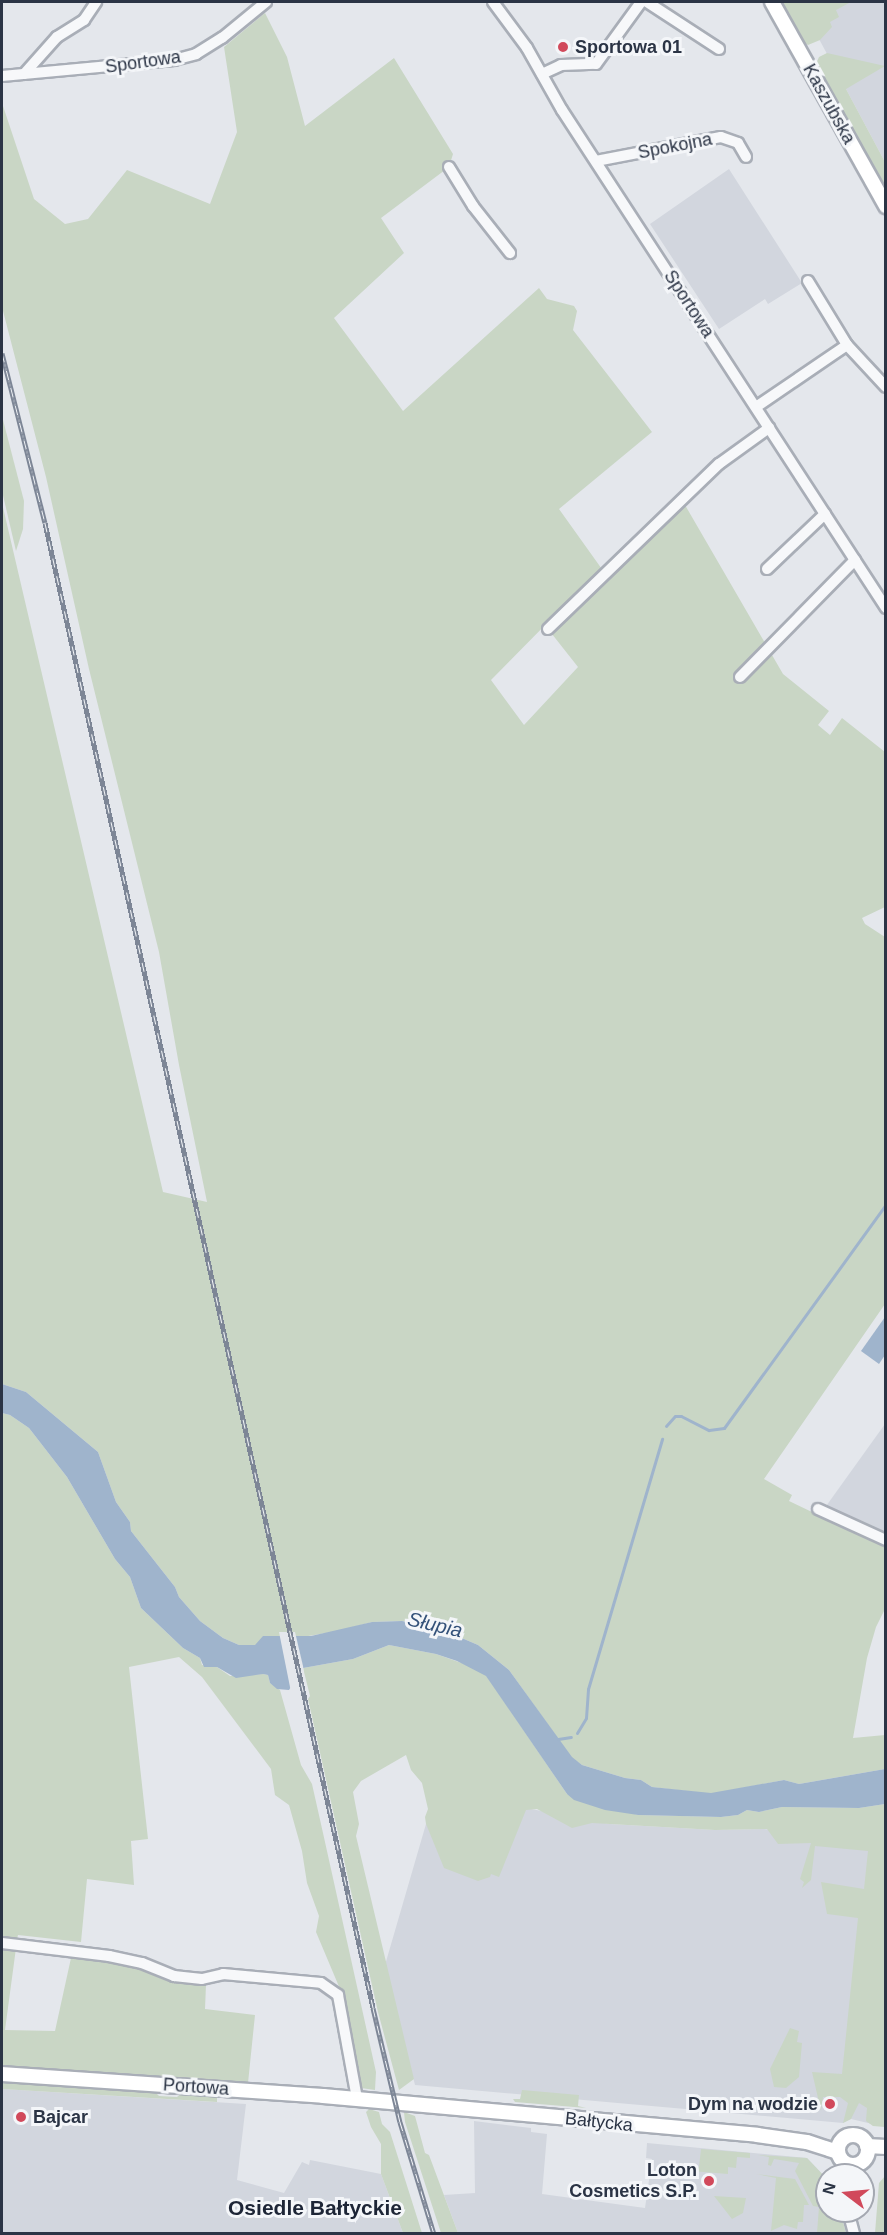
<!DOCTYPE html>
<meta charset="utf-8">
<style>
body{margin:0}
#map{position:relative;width:887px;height:2235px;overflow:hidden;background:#e4e7ec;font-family:Arial,sans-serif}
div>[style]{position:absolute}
.built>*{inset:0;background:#d2d6de}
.green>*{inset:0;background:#c9d6c5}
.water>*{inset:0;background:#9fb4cc}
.pier>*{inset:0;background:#e4e7ec}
.stream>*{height:3px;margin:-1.5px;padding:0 1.5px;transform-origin:1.5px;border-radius:1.5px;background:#9fb4cc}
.roads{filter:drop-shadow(2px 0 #a9aeb7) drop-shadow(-2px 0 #a9aeb7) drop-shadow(0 2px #a9aeb7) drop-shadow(0 -2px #a9aeb7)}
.minor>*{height:10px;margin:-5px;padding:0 5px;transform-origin:5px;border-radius:5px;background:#f7f8fa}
.secondary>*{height:14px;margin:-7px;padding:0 7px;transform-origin:7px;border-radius:7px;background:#fff}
.secondary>.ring{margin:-7px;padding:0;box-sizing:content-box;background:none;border:14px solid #fff;border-radius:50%}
.rail>*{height:5px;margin-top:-2.5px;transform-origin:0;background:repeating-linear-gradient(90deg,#f4f6f9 0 9px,#7d8696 0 18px);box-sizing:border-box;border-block:2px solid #7d8696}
.dots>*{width:16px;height:16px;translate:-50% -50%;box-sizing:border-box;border:3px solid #f4f6f9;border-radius:50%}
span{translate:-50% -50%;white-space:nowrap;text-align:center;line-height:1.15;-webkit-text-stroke:6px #f4f6f9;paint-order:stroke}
.poi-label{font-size:18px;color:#2b3445;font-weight:700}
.left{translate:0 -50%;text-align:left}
.right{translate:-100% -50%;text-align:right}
.street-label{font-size:18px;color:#2b3445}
.water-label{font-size:20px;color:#34527a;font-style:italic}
.quarter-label{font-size:21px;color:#1d2536;font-weight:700}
.frame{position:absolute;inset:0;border:3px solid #2b3445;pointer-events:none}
.north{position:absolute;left:815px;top:2163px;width:60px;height:60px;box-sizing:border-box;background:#f4f6f9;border:2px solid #a4a8b1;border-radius:50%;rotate:286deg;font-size:16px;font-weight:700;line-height:24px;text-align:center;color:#2b3445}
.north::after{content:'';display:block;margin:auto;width:21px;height:27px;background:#d1495b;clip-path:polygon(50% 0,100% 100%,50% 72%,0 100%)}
</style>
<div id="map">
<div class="built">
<div style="clip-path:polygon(799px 2px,885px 2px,885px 162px,846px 89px)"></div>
<div style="clip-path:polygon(729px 169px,802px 283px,768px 304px,765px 299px,719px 329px,650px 224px)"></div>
<div style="clip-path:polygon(885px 1424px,885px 1538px,824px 1509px)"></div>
<div style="clip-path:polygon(438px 1791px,609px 1824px,715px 1830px,764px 1829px,885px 1843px,885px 2127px,851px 2119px,843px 2123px,821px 2121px,415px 2085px,385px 1965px,426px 1824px,434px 1822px)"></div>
<div style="clip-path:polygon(2px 2089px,246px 2104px,237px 2180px,284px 2193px,302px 2162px,309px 2165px,310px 2160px,381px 2174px,403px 2233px,2px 2234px)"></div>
<div style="clip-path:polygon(474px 2121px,531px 2128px,531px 2132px,547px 2134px,542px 2194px,645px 2208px,652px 2159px,646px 2158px,647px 2143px,807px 2158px,827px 2179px,827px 2211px,840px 2211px,846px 2233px,458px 2233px,444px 2195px,475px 2193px)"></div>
</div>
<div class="green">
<div style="clip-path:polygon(783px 2px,851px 2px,836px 10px,839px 17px,830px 22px,832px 27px,820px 40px,808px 45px,800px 40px,784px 12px)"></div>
<div style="clip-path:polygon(265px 13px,287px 57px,305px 126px,394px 58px,453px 154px,449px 167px,381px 218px,404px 253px,334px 318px,403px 411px,539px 288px,547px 299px,574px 306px,577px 311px,573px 330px,652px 432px,559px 509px,604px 572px,557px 613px,491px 680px,524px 725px,578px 667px,548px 629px,685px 505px,783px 674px,829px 711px,818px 725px,830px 735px,842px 718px,885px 752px,885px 907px,862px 918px,865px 924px,885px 937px,885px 1304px,764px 1479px,792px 1495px,789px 1501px,885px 1547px,885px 1609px,876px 1627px,867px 1658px,853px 1738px,885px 1735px,885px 1769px,799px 1784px,784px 1780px,711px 1794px,652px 1787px,641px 1780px,625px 1778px,582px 1765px,572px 1758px,509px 1670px,478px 1645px,443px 1630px,402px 1621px,372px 1622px,338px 1631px,255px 1645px,239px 1645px,223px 1638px,200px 1621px,179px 1597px,175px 1587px,131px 1531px,130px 1522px,116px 1502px,98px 1452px,26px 1392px,2px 1384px,2px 503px,163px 1192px,207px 1202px,179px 1065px,159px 952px,89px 669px,46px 477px,2px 307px,2px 103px,34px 199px,65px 224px,88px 219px,127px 170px,210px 204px,237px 132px,224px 47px)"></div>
<div style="clip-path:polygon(827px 53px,885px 66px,846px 89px,885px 162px,885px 197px,815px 66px,819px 57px)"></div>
<div style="clip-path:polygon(2px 416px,24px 501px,23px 529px,16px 551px,2px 491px)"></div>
<div style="clip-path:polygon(2px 1413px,10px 1415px,29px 1428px,67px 1477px,115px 1559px,130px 1577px,141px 1608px,183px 1648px,200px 1658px,202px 1665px,217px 1667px,230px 1676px,263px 1674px,268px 1675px,270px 1683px,280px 1690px,301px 1765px,312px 1784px,323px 1833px,376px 2072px,375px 2090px,361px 2088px,359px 2084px,340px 1989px,316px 1932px,319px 1916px,307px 1883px,302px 1851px,289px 1805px,275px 1795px,271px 1769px,202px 1677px,179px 1657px,129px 1667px,148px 1839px,131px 1841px,134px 1885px,87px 1879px,81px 1942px,18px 1935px,16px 1943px,2px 1941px)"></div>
<div style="clip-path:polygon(389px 1645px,436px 1654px,470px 1666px,486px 1675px,567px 1794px,638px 1815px,721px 1817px,738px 1815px,747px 1810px,759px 1812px,782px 1807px,859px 1808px,885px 1804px,885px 2127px,873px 2126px,866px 2121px,867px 2108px,859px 2103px,851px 2119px,843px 2123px,848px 2103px,840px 2097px,823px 2097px,821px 2111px,812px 2072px,842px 2074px,858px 1918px,827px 1914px,821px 1882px,864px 1889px,868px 1851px,815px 1846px,811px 1880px,802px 1888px,804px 1882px,800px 1879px,811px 1843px,778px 1844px,767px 1829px,715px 1830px,592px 1823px,572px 1828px,537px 1809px,526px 1810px,499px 1877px,491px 1874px,490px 1877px,478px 1881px,444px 1868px,426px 1824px,425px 1817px,428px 1809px,422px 1783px,411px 1770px,406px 1755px,361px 1781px,353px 1792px,359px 1824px,356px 1836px,414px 2079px,399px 2090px,378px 2012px,308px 1699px,310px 1696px,303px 1668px,353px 1659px)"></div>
<div style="clip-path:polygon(2px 1946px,16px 1948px,5px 2030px,55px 2031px,71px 1958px,117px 1964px,149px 1972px,162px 1979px,206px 1985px,205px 2009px,255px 2015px,248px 2083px,2px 2066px)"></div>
<div style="clip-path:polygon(790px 2028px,799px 2031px,797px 2042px,802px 2043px,799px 2077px,786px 2088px,774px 2087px,770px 2069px)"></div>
<div style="clip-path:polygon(2px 2081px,69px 2084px,155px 2092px,159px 2096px,177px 2097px,182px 2093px,217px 2096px,217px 2102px,2px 2089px)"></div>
<div style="clip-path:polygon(522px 2090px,579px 2095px,578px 2106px,586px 2108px,515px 2102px,513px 2099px,520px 2099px)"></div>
<div style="clip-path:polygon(369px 2109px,379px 2112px,382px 2124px,390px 2132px,422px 2233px,403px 2233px,381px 2174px,381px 2144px,371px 2127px,366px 2112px)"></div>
<div style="clip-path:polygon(404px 2112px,415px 2116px,425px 2153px,429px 2155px,458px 2233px,441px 2233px,405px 2122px)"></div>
<div style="clip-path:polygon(701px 2149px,750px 2153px,750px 2158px,737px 2157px,736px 2168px,728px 2167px,728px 2174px,679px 2170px,680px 2166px,699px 2167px)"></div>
<div style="clip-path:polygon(758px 2155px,807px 2158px,827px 2179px,827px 2211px,840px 2211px,846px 2233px,817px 2233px,819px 2207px,813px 2206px,795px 2171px,799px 2163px,774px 2159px,771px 2166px,768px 2165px,769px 2157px)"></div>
<div style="clip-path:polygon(756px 2174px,795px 2179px,809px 2205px,804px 2205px,803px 2222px,798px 2222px,797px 2229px,784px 2225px,771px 2231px,776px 2178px)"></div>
<div style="clip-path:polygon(885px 2176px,885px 2233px,875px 2233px,879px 2183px)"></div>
<div style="clip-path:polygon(714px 2196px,746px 2198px,743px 2213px,732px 2219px)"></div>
</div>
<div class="water">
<div style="clip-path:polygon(885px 1317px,885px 1355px,879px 1364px,861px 1351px)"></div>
<div style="clip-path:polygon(2px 1384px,26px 1392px,98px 1452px,116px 1502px,130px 1522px,131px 1531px,175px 1587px,179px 1597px,200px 1621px,223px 1638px,239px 1645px,255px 1645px,263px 1636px,311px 1636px,372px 1622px,402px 1621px,443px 1630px,478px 1645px,509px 1670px,572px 1757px,582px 1765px,625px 1778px,641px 1780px,652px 1787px,711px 1793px,784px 1780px,799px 1784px,885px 1769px,885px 1804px,859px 1808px,782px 1807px,759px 1812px,747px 1810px,738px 1815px,721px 1817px,638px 1815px,605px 1810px,574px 1800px,567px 1794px,486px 1676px,457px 1661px,436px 1654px,389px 1645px,353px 1659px,303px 1668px,289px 1690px,277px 1689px,270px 1683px,268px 1675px,263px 1674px,236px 1678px,217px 1667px,204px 1667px,200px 1658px,183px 1648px,141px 1608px,130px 1577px,115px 1559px,67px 1477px,29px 1428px,10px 1415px,2px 1413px)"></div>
</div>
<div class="pier">
<div style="clip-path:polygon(279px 1632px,295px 1632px,303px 1666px,304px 1673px,291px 1692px)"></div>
</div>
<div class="stream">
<div style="left:666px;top:1426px;width:13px;rotate:-48deg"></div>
<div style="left:675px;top:1416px;width:6px"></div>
<div style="left:681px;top:1416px;width:31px;rotate:27deg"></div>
<div style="left:709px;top:1430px;width:15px;rotate:-8deg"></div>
<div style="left:724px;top:1428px;width:276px;rotate:-54.1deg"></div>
<div style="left:577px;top:1733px;width:17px;rotate:-59deg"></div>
<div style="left:586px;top:1718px;width:29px;rotate:-86deg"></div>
<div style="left:588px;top:1689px;width:261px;rotate:-73.5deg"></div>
<div style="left:558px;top:1739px;width:13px;rotate:-9deg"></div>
</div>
<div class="roads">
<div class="minor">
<div style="left:493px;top:2px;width:57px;rotate:53.5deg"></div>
<div style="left:527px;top:48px;width:71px;rotate:60.6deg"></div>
<div style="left:562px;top:110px;width:594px;rotate:56.95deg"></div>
<div style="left:647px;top:2px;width:86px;rotate:33.1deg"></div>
<div style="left:24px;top:74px;width:50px;rotate:-48.3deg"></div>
<div style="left:57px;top:37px;width:32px;rotate:-32deg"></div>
<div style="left:84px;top:20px;width:22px;rotate:-56deg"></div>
<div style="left:542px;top:74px;width:21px;rotate:-25deg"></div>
<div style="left:561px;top:65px;width:35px;rotate:-2deg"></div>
<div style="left:596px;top:64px;width:77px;rotate:-54deg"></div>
<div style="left:2px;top:76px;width:173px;rotate:-5.3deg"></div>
<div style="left:174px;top:60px;width:23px;rotate:-15deg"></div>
<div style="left:196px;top:54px;width:31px;rotate:-32deg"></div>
<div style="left:222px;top:38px;width:57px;rotate:-39.3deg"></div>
<div style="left:596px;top:161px;width:127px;rotate:-10.9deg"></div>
<div style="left:721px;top:137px;width:18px;rotate:19deg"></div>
<div style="left:738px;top:143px;width:16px;rotate:60deg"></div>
<div style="left:449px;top:167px;width:46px;rotate:58.4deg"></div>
<div style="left:473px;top:206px;width:60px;rotate:51.8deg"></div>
<div style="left:808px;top:281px;width:75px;rotate:58.6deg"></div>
<div style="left:847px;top:345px;width:57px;rotate:47.1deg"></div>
<div style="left:756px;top:407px;width:110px;rotate:-34.3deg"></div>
<div style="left:767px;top:569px;width:80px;rotate:-43.5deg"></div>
<div style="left:548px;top:629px;width:238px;rotate:-44deg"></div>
<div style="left:719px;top:464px;width:62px;rotate:-35.8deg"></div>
<div style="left:740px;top:677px;width:164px;rotate:-45.5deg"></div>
<div style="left:818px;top:1509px;width:75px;rotate:24.5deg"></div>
<div style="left:2px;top:1943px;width:108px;rotate:6.9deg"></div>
<div style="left:109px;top:1956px;width:34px;rotate:12deg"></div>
<div style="left:142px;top:1963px;width:35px;rotate:22deg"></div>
<div style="left:174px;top:1976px;width:28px;rotate:6deg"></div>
<div style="left:202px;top:1979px;width:22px;rotate:-13deg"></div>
<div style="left:223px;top:1974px;width:98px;rotate:5.2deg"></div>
<div style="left:321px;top:1983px;width:21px;rotate:35deg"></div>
<div style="left:338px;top:1995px;width:106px;rotate:79.6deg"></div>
<div style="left:843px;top:2175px;width:12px;rotate:-90deg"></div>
<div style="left:852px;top:2175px;width:10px;rotate:-79deg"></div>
<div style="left:848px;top:2211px;width:24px;rotate:75deg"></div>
</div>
<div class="secondary">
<div style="left:772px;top:2px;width:234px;rotate:60.8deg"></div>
<div style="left:2px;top:2074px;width:322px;rotate:3.9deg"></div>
<div style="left:323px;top:2096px;width:436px;rotate:5.1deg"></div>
<div style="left:757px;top:2135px;width:50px;rotate:8deg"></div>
<div style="left:807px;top:2142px;width:32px;rotate:18deg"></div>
<div class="ring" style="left:838px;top:2135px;width:16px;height:16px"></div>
<div style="left:867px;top:2146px;width:19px;rotate:3deg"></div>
</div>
</div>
<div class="rail">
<div style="left:2px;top:353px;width:175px;rotate:75.8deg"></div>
<div style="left:45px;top:523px;width:1521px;rotate:77.54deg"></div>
<div style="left:373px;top:2008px;width:117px;rotate:76.7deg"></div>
<div style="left:400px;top:2122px;width:117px;rotate:73.1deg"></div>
</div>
<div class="dots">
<div style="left:563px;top:47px;background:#d1495b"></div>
<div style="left:830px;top:2104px;background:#d1495b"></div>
<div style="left:21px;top:2117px;background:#d1495b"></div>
<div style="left:709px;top:2181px;background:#d1495b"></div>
</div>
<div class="poi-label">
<span class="left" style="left:575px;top:47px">Sportowa 01</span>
<span class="right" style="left:818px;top:2104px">Dym na wodzie</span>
<span class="left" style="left:33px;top:2117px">Bajcar</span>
<span class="right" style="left:697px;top:2181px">Loton<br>Cosmetics S.P.</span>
</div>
<div class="street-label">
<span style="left:143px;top:62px;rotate:-8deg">Sportowa</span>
<span style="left:829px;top:104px;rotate:61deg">Kaszubska</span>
<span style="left:675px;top:146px;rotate:-11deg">Spokojna</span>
<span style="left:689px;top:304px;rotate:57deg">Sportowa</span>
<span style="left:196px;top:2087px;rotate:4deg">Portowa</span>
<span style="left:599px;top:2122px;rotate:6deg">Bałtycka</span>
</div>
<div class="water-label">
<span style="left:435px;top:1625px;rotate:13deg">Słupia</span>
</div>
<div class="quarter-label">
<span style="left:315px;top:2208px">Osiedle Bałtyckie</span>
</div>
<div class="frame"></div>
<div class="north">N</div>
</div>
